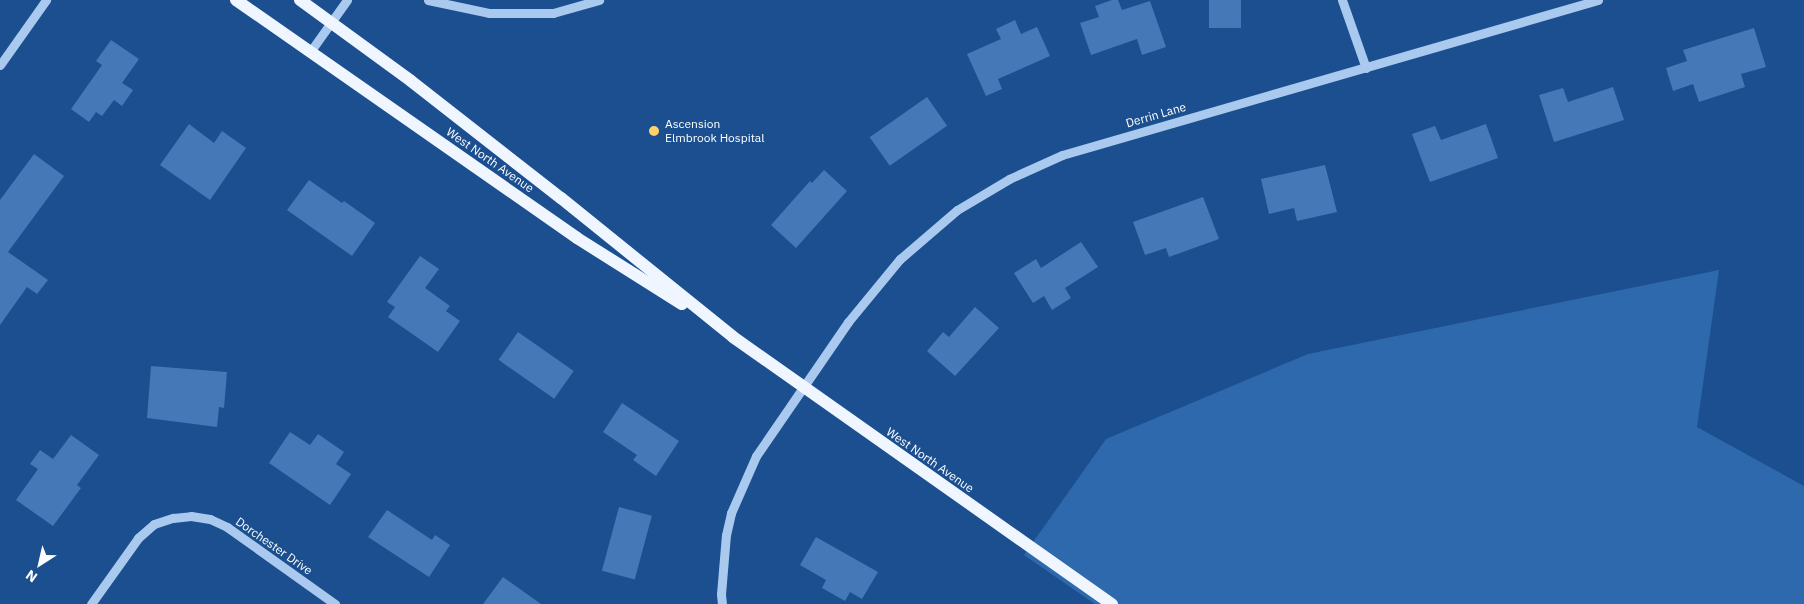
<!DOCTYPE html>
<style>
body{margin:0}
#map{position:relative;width:1804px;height:604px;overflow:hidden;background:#1b4f8f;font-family:"IBM Plex Sans",sans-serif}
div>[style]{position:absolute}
.green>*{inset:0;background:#2e69ad}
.building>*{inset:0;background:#4478b7;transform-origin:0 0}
.minor>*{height:9px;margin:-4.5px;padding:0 4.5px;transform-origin:4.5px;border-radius:4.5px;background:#a9c9ee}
.major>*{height:12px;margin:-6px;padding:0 6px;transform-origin:6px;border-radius:6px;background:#f0f6ff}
.dots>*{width:14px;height:14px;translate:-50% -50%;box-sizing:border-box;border:2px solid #1b4f8f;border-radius:50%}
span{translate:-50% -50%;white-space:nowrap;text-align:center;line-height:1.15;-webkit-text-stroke:4px #1b4f8f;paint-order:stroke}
.street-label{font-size:12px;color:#fff}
.poi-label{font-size:12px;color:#fff}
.left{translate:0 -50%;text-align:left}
.north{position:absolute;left:15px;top:539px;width:50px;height:50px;-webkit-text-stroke:4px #1b4f8f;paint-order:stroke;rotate:215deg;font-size:14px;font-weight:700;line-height:20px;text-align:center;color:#fff}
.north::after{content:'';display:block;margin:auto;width:18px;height:22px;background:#fff;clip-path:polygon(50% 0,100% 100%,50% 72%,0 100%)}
</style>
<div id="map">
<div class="green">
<div style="clip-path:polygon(1719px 270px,1697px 427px,1804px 486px,1804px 604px,1095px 604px,1024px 555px,1106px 439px,1308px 354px)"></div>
</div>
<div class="building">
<div style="clip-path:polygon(1112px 0,1118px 0,1122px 10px,1150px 1px,1166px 47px,1142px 55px,1137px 39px,1091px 55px,1080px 23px,1099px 17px,1095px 6px)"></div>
<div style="left:1209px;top:0;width:32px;height:28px"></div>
<div style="clip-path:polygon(1015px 20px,1021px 34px,1037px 27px,1050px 56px,998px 79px,1002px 89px,986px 96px,967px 54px,1001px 39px,996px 29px)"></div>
<div style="clip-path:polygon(1754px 28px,1766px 67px,1741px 74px,1745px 87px,1699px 102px,1693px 84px,1673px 91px,1666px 68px,1687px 61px,1683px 50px)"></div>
<div style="clip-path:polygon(111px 40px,139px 59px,122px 83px,133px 90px,122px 106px,114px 100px,102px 116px,96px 112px,89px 122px,71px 109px,102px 65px,96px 61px)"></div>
<div style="clip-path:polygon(1613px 87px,1624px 120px,1554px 142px,1539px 95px,1563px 88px,1568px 102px)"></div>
<div style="left:927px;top:97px;width:35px;height:70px;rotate:55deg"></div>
<div style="clip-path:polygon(189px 124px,214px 143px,222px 131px,246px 148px,210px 200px,160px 165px)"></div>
<div style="clip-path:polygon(1486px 124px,1498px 158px,1430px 182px,1412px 134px,1435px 126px,1441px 140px)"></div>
<div style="clip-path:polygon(34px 154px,64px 176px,8px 252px,48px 280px,37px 294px,27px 287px,0 325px,0 200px)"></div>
<div style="clip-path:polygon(1325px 165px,1337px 212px,1297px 221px,1294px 208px,1269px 214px,1261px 179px)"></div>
<div style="clip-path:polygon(824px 170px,847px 191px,796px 248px,771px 225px,810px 181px,812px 183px)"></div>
<div style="clip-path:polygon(309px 180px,342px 203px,344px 201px,375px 223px,352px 256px,287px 210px)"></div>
<div style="clip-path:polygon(1203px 197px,1219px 239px,1169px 257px,1166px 248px,1145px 255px,1133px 222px)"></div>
<div style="clip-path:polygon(1081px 242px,1098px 267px,1065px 288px,1071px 298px,1052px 310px,1044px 296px,1033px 303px,1014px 273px,1036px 259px,1041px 268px)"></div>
<div style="clip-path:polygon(420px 256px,439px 269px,425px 288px,450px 306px,446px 311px,460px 321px,438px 352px,388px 317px,395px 307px,387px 302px)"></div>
<div style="clip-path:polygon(975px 307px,999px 328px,955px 376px,927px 351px,943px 332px,949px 337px)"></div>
<div style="left:518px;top:332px;width:68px;height:34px;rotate:35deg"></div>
<div style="clip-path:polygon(151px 366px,227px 372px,224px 408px,219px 407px,217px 427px,147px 418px)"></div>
<div style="clip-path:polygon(622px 403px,679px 441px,656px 476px,633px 460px,637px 455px,603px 432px)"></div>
<div style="clip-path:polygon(290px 432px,310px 445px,318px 434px,344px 452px,336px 464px,351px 474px,330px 505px,269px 463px)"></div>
<div style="clip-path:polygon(71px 435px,99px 455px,77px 485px,81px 488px,53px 526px,16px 500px,38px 469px,30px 464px,40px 450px,53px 459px)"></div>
<div style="left:619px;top:507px;width:34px;height:66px;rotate:15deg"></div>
<div style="clip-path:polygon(387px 510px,432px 540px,435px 535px,450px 545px,429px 577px,368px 537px)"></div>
<div style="clip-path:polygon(816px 537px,878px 572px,862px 599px,850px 592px,845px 601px,822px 588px,826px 580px,800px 565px)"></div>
<div style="clip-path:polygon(503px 577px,541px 604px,483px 604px)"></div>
</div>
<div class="minor">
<div style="left:428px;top:0;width:62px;rotate:12deg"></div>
<div style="left:489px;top:13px;width:64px"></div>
<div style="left:553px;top:13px;width:48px;rotate:-15.8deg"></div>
<div style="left:1342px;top:0;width:72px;rotate:70.6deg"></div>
<div style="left:310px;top:52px;width:64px;rotate:-54.6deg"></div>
<div style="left:0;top:65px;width:80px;rotate:-54.7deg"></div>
<div style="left:91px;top:604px;width:81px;rotate:-54.5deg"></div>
<div style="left:138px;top:538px;width:21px;rotate:-41deg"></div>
<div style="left:154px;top:524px;width:20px;rotate:-18deg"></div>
<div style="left:173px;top:518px;width:18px;rotate:-6deg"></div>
<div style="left:191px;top:516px;width:19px;rotate:9deg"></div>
<div style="left:210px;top:519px;width:19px;rotate:25deg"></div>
<div style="left:227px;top:527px;width:133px;rotate:35.5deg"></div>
<div style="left:722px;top:604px;width:10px;rotate:-96deg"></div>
<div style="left:721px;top:594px;width:59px;rotate:-85.2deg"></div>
<div style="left:726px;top:535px;width:23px;rotate:-77deg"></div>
<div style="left:731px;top:513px;width:62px;rotate:-66.3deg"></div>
<div style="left:756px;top:456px;width:163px;rotate:-55.5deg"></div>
<div style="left:848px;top:322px;width:82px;rotate:-50.5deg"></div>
<div style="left:900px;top:259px;width:75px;rotate:-40.7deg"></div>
<div style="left:957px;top:210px;width:61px;rotate:-30.8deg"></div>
<div style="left:1009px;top:179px;width:58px;rotate:-24.4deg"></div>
<div style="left:1062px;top:155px;width:558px;rotate:-16.13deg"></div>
</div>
<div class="major">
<div style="left:236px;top:0;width:416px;rotate:34.9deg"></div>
<div style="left:577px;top:238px;width:124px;rotate:32.2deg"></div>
<div style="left:300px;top:0;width:137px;rotate:36.1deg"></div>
<div style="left:411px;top:81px;width:190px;rotate:38deg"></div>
<div style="left:561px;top:198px;width:221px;rotate:38.9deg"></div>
<div style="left:733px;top:337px;width:464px;rotate:35.2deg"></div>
</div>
<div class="dots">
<div style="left:654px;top:131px;background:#ffd166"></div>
</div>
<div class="street-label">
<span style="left:1156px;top:115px;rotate:-16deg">Derrin Lane</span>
<span style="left:490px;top:160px;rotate:35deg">West North Avenue</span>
<span style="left:930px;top:460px;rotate:35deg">West North Avenue</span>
<span style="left:274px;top:546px;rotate:35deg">Dorchester Drive</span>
</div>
<div class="poi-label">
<span class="left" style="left:665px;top:131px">Ascension<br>Elmbrook Hospital</span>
</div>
<div class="north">N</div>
</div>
